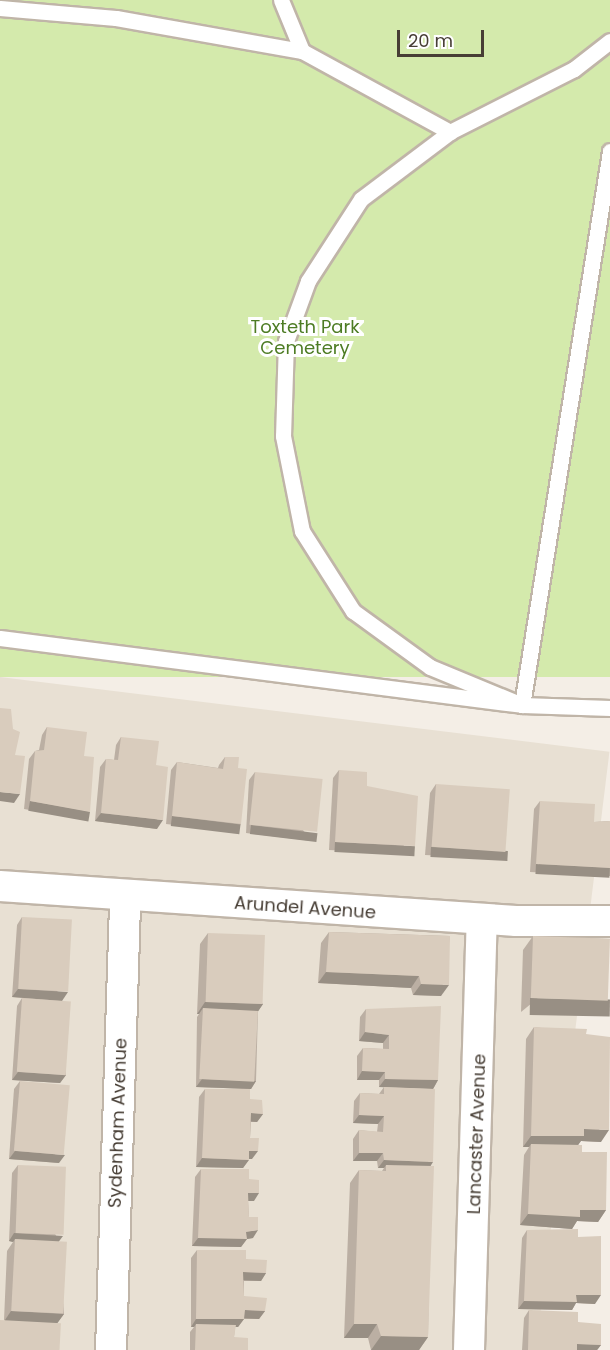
<!DOCTYPE html>
<style>
body{margin:0}
#map{position:relative;width:610px;height:1350px;overflow:hidden;background:#f4eee6;font-family:Poppins,sans-serif}
div>[style]{position:absolute}
.residential>*{inset:0;background:#e8e0d3;transform-origin:0 0}
.green>*{inset:0;background:#d4eaac;transform-origin:0 0}
.roads{filter:drop-shadow(2px 0 #c0b5a8) drop-shadow(-2px 0 #c0b5a8) drop-shadow(0 2px #c0b5a8) drop-shadow(0 -2px #c0b5a8)}
.lane>*{height:15px;margin:-7.5px;padding:0 7.5px;transform-origin:7.5px;border-radius:7.5px;background:#fff}
.street>*{height:30px;margin:-15px;padding:0 15px;transform-origin:15px;border-radius:15px;background:#fff}
.wall>*{inset:0;background:#bbafa3}
.shaded-wall>*{inset:0;background:#988f84;transform-origin:0 0}
.building>*{inset:0;background:#d9ccbd;transform-origin:0 0}
span{translate:-50% -50%;white-space:nowrap;text-align:center;line-height:1.15;-webkit-text-stroke:6px #fff;paint-order:stroke}
.park-label{font-size:18px;color:#4d7c24}
.street-label{font-size:18px;color:#473e35}
.scale{position:absolute;left:397px;top:30px;width:87px;height:27px;box-sizing:border-box;border:3px solid #473e35;border-top:0;padding-left:8px;font-size:18px;line-height:21px;white-space:nowrap;color:#473e35;-webkit-text-stroke:4px #fff;paint-order:stroke}
</style>
<div id="map">
<div class="residential">
<div style="left:0;top:677px;width:614px;height:673px;rotate:7deg"></div>
</div>
<div class="green">
<div style="left:0;top:0;width:610px;height:677px"></div>
</div>
<div class="roads">
<div class="lane">
<div style="left:281px;top:0;width:55px;rotate:67.6deg"></div>
<div style="left:302px;top:51px;width:169px;rotate:28.7deg"></div>
<div style="left:0;top:8px;width:116px;rotate:4.9deg"></div>
<div style="left:116px;top:18px;width:189px;rotate:10.1deg"></div>
<div style="left:610px;top:41px;width:46px;rotate:142.1deg"></div>
<div style="left:574px;top:69px;width:139px;rotate:153.1deg"></div>
<div style="left:450px;top:132px;width:111px;rotate:143deg"></div>
<div style="left:361px;top:199px;width:98px;rotate:122.9deg"></div>
<div style="left:308px;top:281px;width:64px;rotate:110.1deg"></div>
<div style="left:286px;top:341px;width:95px;rotate:91.8deg"></div>
<div style="left:283px;top:436px;width:97px;rotate:78.7deg"></div>
<div style="left:302px;top:531px;width:95px;rotate:57.5deg"></div>
<div style="left:353px;top:611px;width:95px;rotate:36deg"></div>
<div style="left:430px;top:667px;width:100px;rotate:22.4deg"></div>
<div style="left:522px;top:705px;width:88px;rotate:2deg"></div>
<div style="left:0;top:638px;width:526px;rotate:7.31deg"></div>
<div style="left:522px;top:705px;width:561px;rotate:-80.97deg"></div>
</div>
<div class="street">
<div style="left:0;top:886px;width:517px;rotate:3.88deg"></div>
<div style="left:516px;top:921px;width:94px"></div>
<div style="left:111px;top:1350px;width:454px;rotate:-88.2deg"></div>
<div style="left:469px;top:1350px;width:431px;rotate:-88.3deg"></div>
</div>
</div>
<div class="wall">
<div style="clip-path:polygon(47px 727px,84px 756px,84px 820px,24px 809px,29px 759px,35px 751px,39px 750px,42px 735px)"></div>
<div style="clip-path:polygon(121px 737px,156px 765px,157px 829px,95px 821px,100px 767px,106px 759px,114px 760px,116px 745px)"></div>
<div style="clip-path:polygon(225px 757px,238px 768px,241px 824px,235px 832px,166px 824px,171px 770px,177px 762px,218px 768px,219px 765px)"></div>
<div style="clip-path:polygon(339px 770px,367px 786px,409px 854px,329px 850px,333px 778px)"></div>
<div style="clip-path:polygon(255px 772px,312px 841px,246px 833px,249px 780px)"></div>
<div style="clip-path:polygon(436px 784px,502px 859px,425px 855px,430px 793px)"></div>
<div style="clip-path:polygon(540px 801px,594px 822px,610px 821px,610px 876px,530px 872px,534px 809px)"></div>
<div style="clip-path:polygon(22px 917px,62px 1001px,66px 1075px,60px 1083px,12px 1080px,17px 1006px,22px 998px,62px 1001px,12px 997px,17px 925px)"></div>
<div style="clip-path:polygon(329px 932px,450px 936px,441px 996px,413px 995px,411px 988px,318px 983px,321px 943px)"></div>
<div style="clip-path:polygon(208px 933px,263px 1004px,258px 1011px,256px 1081px,251px 1089px,196px 1087px,197px 1017px,199px 1014px,197px 1014px,200px 944px)"></div>
<div style="clip-path:polygon(533px 936px,610px 939px,521px 1012px,523px 950px)"></div>
<div style="clip-path:polygon(366px 1009px,438px 1080px,433px 1089px,379px 1087px,379px 1080px,357px 1080px,357px 1056px,363px 1048px,383px 1049px,383px 1043px,359px 1041px,360px 1017px)"></div>
<div style="clip-path:polygon(534px 1027px,586px 1034px,601px 1142px,581px 1141px,578px 1144px,606px 1210px,598px 1222px,577px 1221px,572px 1229px,520px 1225px,524px 1155px,529px 1147px,523px 1147px,526px 1039px)"></div>
<div style="clip-path:polygon(20px 1081px,59px 1163px,9px 1159px,14px 1089px)"></div>
<div style="clip-path:polygon(384px 1087px,431px 1166px,428px 1337px,419px 1350px,371px 1350px,368px 1338px,344px 1338px,350px 1183px,359px 1170px,382px 1171px,384px 1168px,378px 1168px,377px 1161px,353px 1161px,353px 1139px,359px 1130px,377px 1132px,378px 1124px,353px 1123px,354px 1101px,360px 1093px,379px 1094px)"></div>
<div style="clip-path:polygon(205px 1089px,250px 1099px,263px 1114px,257px 1122px,251px 1122px,250px 1138px,252px 1159px,249px 1159px,243px 1168px,196px 1167px,199px 1097px)"></div>
<div style="clip-path:polygon(18px 1165px,59px 1241px,64px 1314px,57px 1323px,4px 1320px,7px 1251px,13px 1242px,9px 1241px,12px 1173px)"></div>
<div style="clip-path:polygon(201px 1169px,249px 1179px,254px 1201px,248px 1201px,249px 1217px,253px 1238px,247px 1239px,241px 1247px,192px 1246px,195px 1177px)"></div>
<div style="clip-path:polygon(527px 1230px,578px 1237px,595px 1304px,576px 1303px,572px 1310px,518px 1309px,522px 1238px)"></div>
<div style="clip-path:polygon(197px 1250px,246px 1259px,266px 1273px,261px 1281px,244px 1281px,244px 1296px,265px 1311px,259px 1319px,244px 1319px,238px 1327px,235px 1327px,234px 1337px,248px 1350px,190px 1350px,190px 1332px,194px 1327px,191px 1327px,191px 1258px)"></div>
<div style="clip-path:polygon(529px 1310px,578px 1322px,601px 1345px,597px 1350px,522px 1350px,524px 1318px)"></div>
</div>
<div class="shaded-wall">
<div style="clip-path:polygon(0 792px,20px 794px,14px 803px,0 801px)"></div>
<div style="left:30px;top:801px;width:61px;height:10px;rotate:10deg"></div>
<div style="clip-path:polygon(101px 813px,163px 820px,157px 829px,95px 821px)"></div>
<div style="left:172px;top:816px;width:69px;height:10px;rotate:7deg"></div>
<div style="left:251px;top:825px;width:67px;height:9px;rotate:7deg"></div>
<div style="left:335px;top:842px;width:80px;height:10px;rotate:3deg"></div>
<div style="left:431px;top:847px;width:77px;height:10px;rotate:3deg"></div>
<div style="left:536px;top:864px;width:74px;height:10px;rotate:3deg"></div>
<div style="clip-path:polygon(326px 972px,419px 976px,411px 988px,318px 983px)"></div>
<div style="clip-path:polygon(421px 984px,449px 985px,441px 996px,413px 995px)"></div>
<div style="clip-path:polygon(18px 989px,68px 992px,62px 1001px,12px 997px)"></div>
<div style="left:530px;top:998px;width:80px;height:17px;rotate:1deg"></div>
<div style="clip-path:polygon(205px 1002px,263px 1004px,255px 1016px,203px 1008px,199px 1014px,197px 1014px)"></div>
<div style="clip-path:polygon(365px 1032px,389px 1035px,383px 1043px,359px 1041px)"></div>
<div style="clip-path:polygon(362px 1071px,385px 1072px,379px 1080px,357px 1080px)"></div>
<div style="clip-path:polygon(18px 1072px,66px 1075px,60px 1083px,12px 1080px)"></div>
<div style="clip-path:polygon(202px 1079px,256px 1081px,251px 1089px,196px 1087px)"></div>
<div style="clip-path:polygon(385px 1079px,438px 1080px,433px 1089px,379px 1087px)"></div>
<div style="clip-path:polygon(251px 1113px,263px 1114px,257px 1122px,245px 1121px)"></div>
<div style="clip-path:polygon(359px 1115px,384px 1116px,378px 1124px,353px 1123px)"></div>
<div style="clip-path:polygon(584px 1129px,609px 1130px,601px 1142px,581px 1141px,576px 1148px,531px 1144px,529px 1147px,523px 1147px,531px 1136px)"></div>
<div style="clip-path:polygon(15px 1151px,65px 1155px,59px 1163px,9px 1159px)"></div>
<div style="clip-path:polygon(249px 1151px,258px 1151px,252px 1159px,243px 1159px)"></div>
<div style="clip-path:polygon(359px 1153px,383px 1153px,377px 1161px,353px 1161px)"></div>
<div style="clip-path:polygon(202px 1158px,249px 1160px,243px 1168px,196px 1167px)"></div>
<div style="clip-path:polygon(384px 1160px,433px 1162px,428px 1170px,386px 1165px,384px 1168px,378px 1168px)"></div>
<div style="clip-path:polygon(248px 1193px,259px 1193px,254px 1201px,242px 1201px)"></div>
<div style="clip-path:polygon(580px 1210px,606px 1210px,598px 1222px,577px 1221px,572px 1229px,520px 1225px,528px 1214px)"></div>
<div style="clip-path:polygon(258px 1230px,253px 1238px,247px 1239px,241px 1247px,192px 1246px,198px 1238px)"></div>
<div style="clip-path:polygon(14px 1233px,63px 1236px,57px 1244px,15px 1239px,13px 1242px,9px 1241px)"></div>
<div style="clip-path:polygon(243px 1272px,266px 1273px,261px 1281px,238px 1280px)"></div>
<div style="clip-path:polygon(576px 1295px,601px 1295px,595px 1304px,576px 1303px,572px 1310px,518px 1309px,524px 1301px)"></div>
<div style="clip-path:polygon(245px 1310px,265px 1311px,259px 1319px,239px 1318px)"></div>
<div style="clip-path:polygon(11px 1311px,64px 1314px,56px 1325px,3px 1323px)"></div>
<div style="clip-path:polygon(196px 1319px,244px 1319px,238px 1327px,196px 1327px,196px 1324px,194px 1327px,191px 1327px)"></div>
<div style="clip-path:polygon(354px 1324px,377px 1324px,368px 1338px,344px 1338px)"></div>
<div style="clip-path:polygon(381px 1336px,428px 1337px,419px 1350px,371px 1350px)"></div>
<div style="clip-path:polygon(577px 1344px,601px 1345px,597px 1350px,573px 1350px)"></div>
</div>
<div class="building">
<div style="clip-path:polygon(0 708px,11px 709px,13px 729px,20px 732px,15px 755px,25px 756px,20px 794px,0 792px)"></div>
<div style="clip-path:polygon(47px 727px,87px 732px,84px 756px,94px 757px,90px 812px,30px 801px,35px 751px,44px 750px)"></div>
<div style="clip-path:polygon(121px 737px,159px 741px,156px 765px,168px 767px,163px 820px,101px 813px,106px 759px,118px 760px)"></div>
<div style="clip-path:polygon(225px 757px,239px 757px,238px 768px,247px 769px,241px 824px,172px 816px,177px 762px,223px 769px)"></div>
<div style="clip-path:polygon(339px 770px,367px 772px,367px 786px,418px 796px,415px 846px,335px 842px)"></div>
<div style="left:255px;top:772px;width:68px;height:53px;rotate:6deg"></div>
<div style="left:436px;top:784px;width:74px;height:63px;rotate:4deg"></div>
<div style="clip-path:polygon(540px 801px,595px 804px,594px 822px,610px 821px,610px 868px,536px 864px)"></div>
<div style="left:22px;top:917px;width:50px;height:72px;rotate:3deg"></div>
<div style="clip-path:polygon(329px 932px,450px 936px,449px 985px,421px 984px,419px 976px,326px 972px)"></div>
<div style="left:208px;top:933px;width:57px;height:69px;rotate:2deg"></div>
<div style="left:533px;top:936px;width:77px;height:62px;rotate:2deg"></div>
<div style="left:22px;top:998px;width:49px;height:74px;rotate:4deg"></div>
<div style="clip-path:polygon(441px 1006px,438px 1080px,385px 1079px,385px 1072px,362px 1071px,363px 1048px,389px 1049px,389px 1035px,365px 1032px,366px 1009px)"></div>
<div style="left:203px;top:1008px;width:55px;height:71px;rotate:3deg"></div>
<div style="clip-path:polygon(534px 1027px,587px 1029px,586px 1034px,610px 1037px,609px 1130px,584px 1129px,584px 1136px,531px 1136px)"></div>
<div style="left:20px;top:1081px;width:50px;height:70px;rotate:5deg"></div>
<div style="clip-path:polygon(384px 1087px,435px 1089px,433px 1162px,384px 1160px,383px 1153px,359px 1153px,359px 1130px,383px 1132px,384px 1116px,359px 1115px,360px 1093px,384px 1094px)"></div>
<div style="clip-path:polygon(205px 1089px,250px 1089px,250px 1099px,262px 1100px,263px 1114px,251px 1113px,250px 1138px,259px 1138px,258px 1151px,249px 1151px,249px 1160px,202px 1158px)"></div>
<div style="clip-path:polygon(531px 1144px,582px 1145px,582px 1152px,607px 1152px,606px 1210px,580px 1210px,580px 1217px,528px 1214px)"></div>
<div style="left:18px;top:1165px;width:48px;height:68px;rotate:2deg"></div>
<div style="clip-path:polygon(386px 1165px,434px 1166px,428px 1337px,381px 1336px,377px 1324px,354px 1324px,359px 1170px,386px 1171px)"></div>
<div style="clip-path:polygon(201px 1169px,249px 1169px,249px 1179px,259px 1180px,259px 1193px,248px 1193px,249px 1217px,258px 1217px,258px 1230px,246px 1232px,247px 1239px,198px 1238px)"></div>
<div style="clip-path:polygon(578px 1229px,578px 1237px,601px 1236px,601px 1295px,576px 1295px,577px 1302px,524px 1301px,527px 1230px)"></div>
<div style="left:15px;top:1239px;width:52px;height:72px;rotate:3deg"></div>
<div style="clip-path:polygon(197px 1250px,246px 1250px,246px 1259px,267px 1260px,266px 1273px,243px 1272px,244px 1296px,267px 1298px,265px 1311px,245px 1310px,244px 1319px,196px 1319px)"></div>
<div style="clip-path:polygon(529px 1310px,578px 1312px,578px 1322px,601px 1324px,601px 1345px,577px 1344px,577px 1350px,528px 1350px)"></div>
<div style="left:0;top:1320px;width:61px;height:30px;rotate:3deg"></div>
<div style="clip-path:polygon(196px 1324px,236px 1325px,234px 1337px,248px 1338px,248px 1350px,195px 1350px)"></div>
</div>
<div class="park-label">
<span style="left:305px;top:338px">Toxteth Park<br>Cemetery</span>
</div>
<div class="street-label">
<span style="left:305px;top:908px;rotate:4deg">Arundel Avenue</span>
<span style="left:118px;top:1123px;rotate:-88deg">Sydenham Avenue</span>
<span style="left:477px;top:1134px;rotate:-88deg">Lancaster Avenue</span>
</div>
<div class="scale">20 m</div>
</div>
